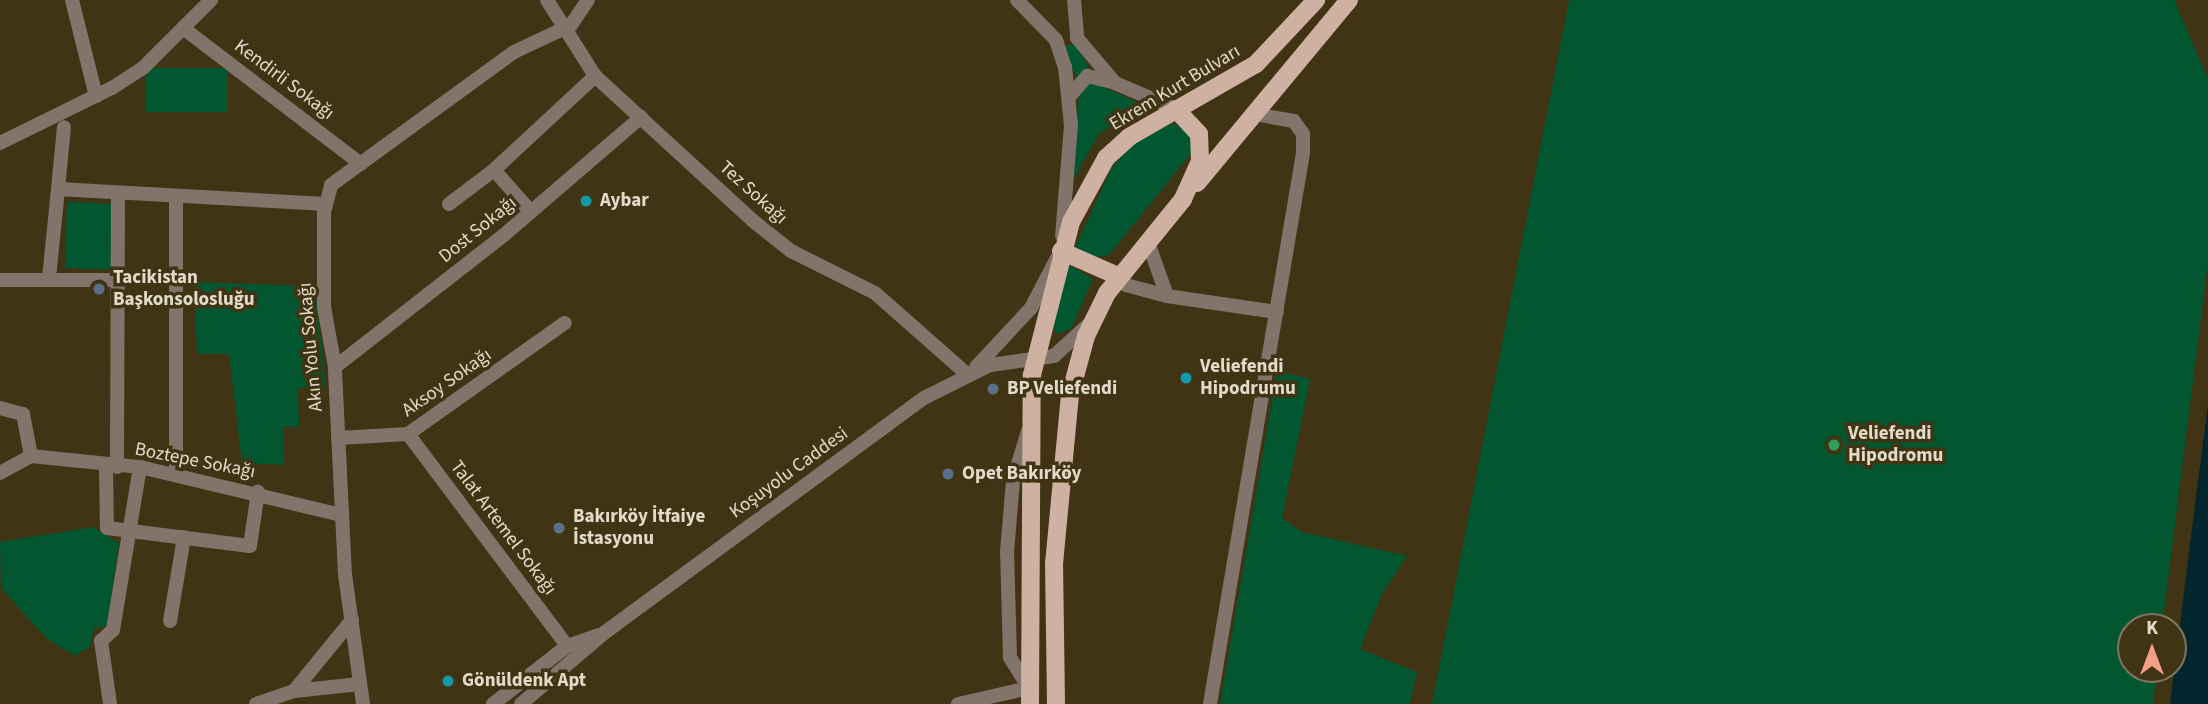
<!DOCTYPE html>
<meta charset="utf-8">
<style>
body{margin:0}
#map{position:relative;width:2208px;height:704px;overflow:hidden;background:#403415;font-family:"Source Sans 3",sans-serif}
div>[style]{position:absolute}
.green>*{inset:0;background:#025730;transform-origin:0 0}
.water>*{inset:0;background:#02252e}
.minor>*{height:14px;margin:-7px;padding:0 7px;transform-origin:7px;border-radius:7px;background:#82746b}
.tertiary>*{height:14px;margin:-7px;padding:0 7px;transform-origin:7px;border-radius:7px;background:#82746b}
.primary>*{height:18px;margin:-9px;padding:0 9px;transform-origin:9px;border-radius:9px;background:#ceb1a0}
.dots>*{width:19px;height:19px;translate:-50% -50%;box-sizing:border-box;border:4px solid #403415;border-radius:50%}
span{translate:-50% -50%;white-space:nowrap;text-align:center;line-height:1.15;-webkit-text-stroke:7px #403415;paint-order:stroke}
.street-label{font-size:19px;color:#e2dbc9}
.poi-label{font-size:19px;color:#e2dbc9;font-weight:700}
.left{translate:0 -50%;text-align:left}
.north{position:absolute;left:2117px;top:613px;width:70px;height:70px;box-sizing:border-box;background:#403415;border:2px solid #81775d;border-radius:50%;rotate:0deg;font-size:19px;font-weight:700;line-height:28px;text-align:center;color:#e2dbc9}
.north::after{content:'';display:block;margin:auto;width:24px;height:32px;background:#f49e89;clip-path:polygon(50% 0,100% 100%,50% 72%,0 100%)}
</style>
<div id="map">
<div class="green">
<div style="clip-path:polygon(1569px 0,2174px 0,2208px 79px,2208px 262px,2162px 627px,2131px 627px,2131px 669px,2157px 669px,2153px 704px,1432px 704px)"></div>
<div style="clip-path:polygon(1076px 44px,1091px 72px,1077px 78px,1062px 46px)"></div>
<div style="left:228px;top:68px;width:44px;height:83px;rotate:90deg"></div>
<div style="clip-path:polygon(1090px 81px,1144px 105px,1099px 134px,1069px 187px,1080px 87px)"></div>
<div style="clip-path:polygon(1172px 123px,1191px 133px,1192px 152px,1109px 255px,1094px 258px,1075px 248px,1110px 171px,1128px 147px)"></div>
<div style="left:67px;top:202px;width:48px;height:66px;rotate:2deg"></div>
<div style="clip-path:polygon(1064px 262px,1093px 279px,1071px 329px,1057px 334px,1051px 324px)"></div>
<div style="clip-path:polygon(194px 282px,315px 286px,326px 389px,298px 388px,299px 427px,283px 427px,284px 465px,242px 463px,229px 354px,197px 354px)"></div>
<div style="clip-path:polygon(1277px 371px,1310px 379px,1282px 518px,1302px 532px,1407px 556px,1382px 594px,1360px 649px,1417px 672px,1410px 704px,1220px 704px)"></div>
<div style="clip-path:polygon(93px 527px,119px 543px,107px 626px,94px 628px,90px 647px,75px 656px,47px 639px,1px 588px,0 542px)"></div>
</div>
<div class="water">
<div style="clip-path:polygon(2208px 404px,2208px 704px,2170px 704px,2197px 489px)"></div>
</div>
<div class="minor">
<div style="left:72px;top:0;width:99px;rotate:76deg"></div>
<div style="left:1017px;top:0;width:56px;rotate:45.7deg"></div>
<div style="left:1056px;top:40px;width:28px;rotate:72deg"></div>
<div style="left:1065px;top:67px;width:58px;rotate:84.1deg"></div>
<div style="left:1071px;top:125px;width:111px;rotate:94.6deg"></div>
<div style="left:1074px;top:0;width:38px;rotate:85deg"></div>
<div style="left:1077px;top:38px;width:59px;rotate:49.8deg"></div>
<div style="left:1115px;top:83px;width:66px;rotate:23.1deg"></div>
<div style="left:183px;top:28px;width:224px;rotate:37.4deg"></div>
<div style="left:1069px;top:97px;width:28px;rotate:-49deg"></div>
<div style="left:1087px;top:76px;width:27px;rotate:13deg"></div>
<div style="left:0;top:143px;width:125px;rotate:-26.2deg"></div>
<div style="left:112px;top:88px;width:38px;rotate:-33deg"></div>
<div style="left:144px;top:67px;width:95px;rotate:-45deg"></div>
<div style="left:58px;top:189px;width:62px;rotate:-84.5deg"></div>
<div style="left:176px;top:197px;width:277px;rotate:90deg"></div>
<div style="left:449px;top:204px;width:56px;rotate:-37.1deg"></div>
<div style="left:531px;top:212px;width:56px;rotate:-131.4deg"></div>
<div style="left:494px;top:170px;width:138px;rotate:-42.9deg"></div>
<div style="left:1148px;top:242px;width:57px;rotate:70.6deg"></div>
<div style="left:1118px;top:276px;width:12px;rotate:48deg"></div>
<div style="left:1126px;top:285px;width:42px;rotate:15deg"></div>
<div style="left:1167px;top:296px;width:111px;rotate:8.3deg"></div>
<div style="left:49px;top:278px;width:89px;rotate:-84.2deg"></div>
<div style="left:58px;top:189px;width:268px;rotate:3.2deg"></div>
<div style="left:0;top:280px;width:115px"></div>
<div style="left:335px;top:367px;width:214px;rotate:-38deg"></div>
<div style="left:504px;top:235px;width:181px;rotate:-40.7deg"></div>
<div style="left:0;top:408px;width:24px;rotate:15deg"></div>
<div style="left:23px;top:414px;width:43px;rotate:79.2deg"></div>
<div style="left:408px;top:434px;width:265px;rotate:53.1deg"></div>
<div style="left:338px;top:438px;width:70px;rotate:-3.3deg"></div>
<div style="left:408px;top:434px;width:192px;rotate:-35.3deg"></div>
<div style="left:106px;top:467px;width:61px;rotate:89.1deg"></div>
<div style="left:107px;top:528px;width:144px;rotate:7.2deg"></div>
<div style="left:250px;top:546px;width:55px;rotate:-81.6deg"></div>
<div style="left:117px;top:467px;width:274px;rotate:-89.8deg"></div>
<div style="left:0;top:473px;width:35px;rotate:-29deg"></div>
<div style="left:31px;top:456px;width:110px;rotate:5.8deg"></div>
<div style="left:140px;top:467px;width:208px;rotate:13.4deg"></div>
<div style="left:170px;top:621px;width:85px;rotate:-80.5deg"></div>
<div style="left:294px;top:691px;width:66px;rotate:-6.1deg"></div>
<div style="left:110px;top:704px;width:64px;rotate:-98.1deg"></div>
<div style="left:101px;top:641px;width:16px;rotate:-43deg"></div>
<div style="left:113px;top:630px;width:165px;rotate:-80.6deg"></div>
<div style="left:256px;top:704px;width:40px;rotate:-18.9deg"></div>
<div style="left:294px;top:691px;width:92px;rotate:-50.8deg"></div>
<div style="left:363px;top:704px;width:130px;rotate:-97.9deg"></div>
<div style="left:345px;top:575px;width:208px;rotate:-92.8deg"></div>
<div style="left:335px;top:367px;width:61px;rotate:-100.4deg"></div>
<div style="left:324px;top:307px;width:95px;rotate:-90deg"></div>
<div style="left:324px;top:212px;width:28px;rotate:-75deg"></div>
<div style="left:331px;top:185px;width:226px;rotate:-36deg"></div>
<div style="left:514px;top:52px;width:63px;rotate:-25.3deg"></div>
<div style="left:571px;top:25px;width:30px;rotate:-56deg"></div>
<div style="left:958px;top:704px;width:73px;rotate:-12.7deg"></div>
<div style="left:1029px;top:688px;width:36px;rotate:-122deg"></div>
<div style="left:1010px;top:657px;width:105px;rotate:-91.6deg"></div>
<div style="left:1007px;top:552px;width:72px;rotate:-85.2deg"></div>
<div style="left:1013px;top:480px;width:51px;rotate:-73deg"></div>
<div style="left:1210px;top:704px;width:559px;rotate:-80.42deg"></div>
<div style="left:1303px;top:153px;width:19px;rotate:-90deg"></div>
<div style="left:1303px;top:134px;width:16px;rotate:-125deg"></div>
<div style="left:1294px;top:121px;width:39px;rotate:-170deg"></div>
</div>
<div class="tertiary">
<div style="left:547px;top:0;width:90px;rotate:57.7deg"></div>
<div style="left:595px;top:76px;width:213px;rotate:42.5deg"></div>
<div style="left:752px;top:220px;width:50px;rotate:38.5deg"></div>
<div style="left:791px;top:251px;width:94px;rotate:26.6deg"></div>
<div style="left:875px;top:293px;width:124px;rotate:41.4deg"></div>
<div style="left:976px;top:367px;width:81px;rotate:-47deg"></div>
<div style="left:1031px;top:308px;width:56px;rotate:-62.5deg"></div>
<div style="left:493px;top:704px;width:94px;rotate:-38.1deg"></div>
<div style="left:567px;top:646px;width:34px;rotate:-19deg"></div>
<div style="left:521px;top:704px;width:109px;rotate:-40.5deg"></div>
<div style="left:604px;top:633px;width:397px;rotate:-36.3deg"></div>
<div style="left:924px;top:398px;width:74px;rotate:-26.6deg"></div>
<div style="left:990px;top:365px;width:65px;rotate:-8deg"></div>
<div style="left:1054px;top:356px;width:46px;rotate:-42.4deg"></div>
</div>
<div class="primary">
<div style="left:1197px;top:183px;width:238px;rotate:-50.3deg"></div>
<div style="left:1061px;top:251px;width:62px;rotate:23.7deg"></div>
<div style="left:1030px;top:704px;width:329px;rotate:-89.7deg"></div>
<div style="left:1032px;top:375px;width:158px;rotate:-75.7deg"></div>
<div style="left:1071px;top:222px;width:73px;rotate:-61.3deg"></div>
<div style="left:1106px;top:158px;width:31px;rotate:-42deg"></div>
<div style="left:1129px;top:137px;width:146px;rotate:-29.9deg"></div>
<div style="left:1256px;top:64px;width:88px;rotate:-46.8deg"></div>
<div style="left:1056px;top:704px;width:140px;rotate:-90.8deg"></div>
<div style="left:1054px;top:564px;width:170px;rotate:-84.6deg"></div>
<div style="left:1070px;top:395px;width:61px;rotate:-74.8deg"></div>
<div style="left:1086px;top:336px;width:48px;rotate:-64deg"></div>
<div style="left:1107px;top:293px;width:121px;rotate:-51deg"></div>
<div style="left:1183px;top:199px;width:42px;rotate:-65.9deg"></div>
<div style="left:1200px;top:161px;width:27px;rotate:-92deg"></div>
<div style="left:1199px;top:134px;width:34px;rotate:-133deg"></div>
</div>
<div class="dots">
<div style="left:586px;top:201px;background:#0f9aa8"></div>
<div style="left:99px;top:289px;background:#5c6f8a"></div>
<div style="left:1186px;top:378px;background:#0f9aa8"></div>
<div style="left:993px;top:389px;background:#5c6f8a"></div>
<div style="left:1834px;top:445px;background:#2e9e5b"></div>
<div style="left:948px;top:474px;background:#5c6f8a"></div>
<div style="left:559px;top:528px;background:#5c6f8a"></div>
<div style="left:448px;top:681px;background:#0f9aa8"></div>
</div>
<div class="street-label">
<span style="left:284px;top:80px;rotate:37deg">Kendirli Sokağı</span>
<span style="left:1175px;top:88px;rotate:-31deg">Ekrem Kurt Bulvarı</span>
<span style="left:753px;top:193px;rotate:42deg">Tez Sokağı</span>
<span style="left:478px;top:230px;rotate:-39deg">Dost Sokağı</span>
<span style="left:311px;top:347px;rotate:-95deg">Akın Yolu Sokağı</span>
<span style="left:447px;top:383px;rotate:-35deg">Aksoy Sokağı</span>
<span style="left:195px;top:461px;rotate:11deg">Boztepe Sokağı</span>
<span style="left:789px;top:473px;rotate:-36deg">Koşuyolu Caddesi</span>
<span style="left:503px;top:528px;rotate:53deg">Talat Artemel Sokağı</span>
</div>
<div class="poi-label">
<span class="left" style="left:600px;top:201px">Aybar</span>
<span class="left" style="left:113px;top:289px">Tacikistan<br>Başkonsolosluğu</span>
<span class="left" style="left:1200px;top:378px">Veliefendi<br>Hipodrumu</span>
<span class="left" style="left:1007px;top:389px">BP Veliefendi</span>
<span class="left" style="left:1848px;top:445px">Veliefendi<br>Hipodromu</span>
<span class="left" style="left:962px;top:474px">Opet Bakırköy</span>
<span class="left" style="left:573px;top:528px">Bakırköy İtfaiye<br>İstasyonu</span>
<span class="left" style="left:462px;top:681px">Gönüldenk Apt</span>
</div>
<div class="north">K</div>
</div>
